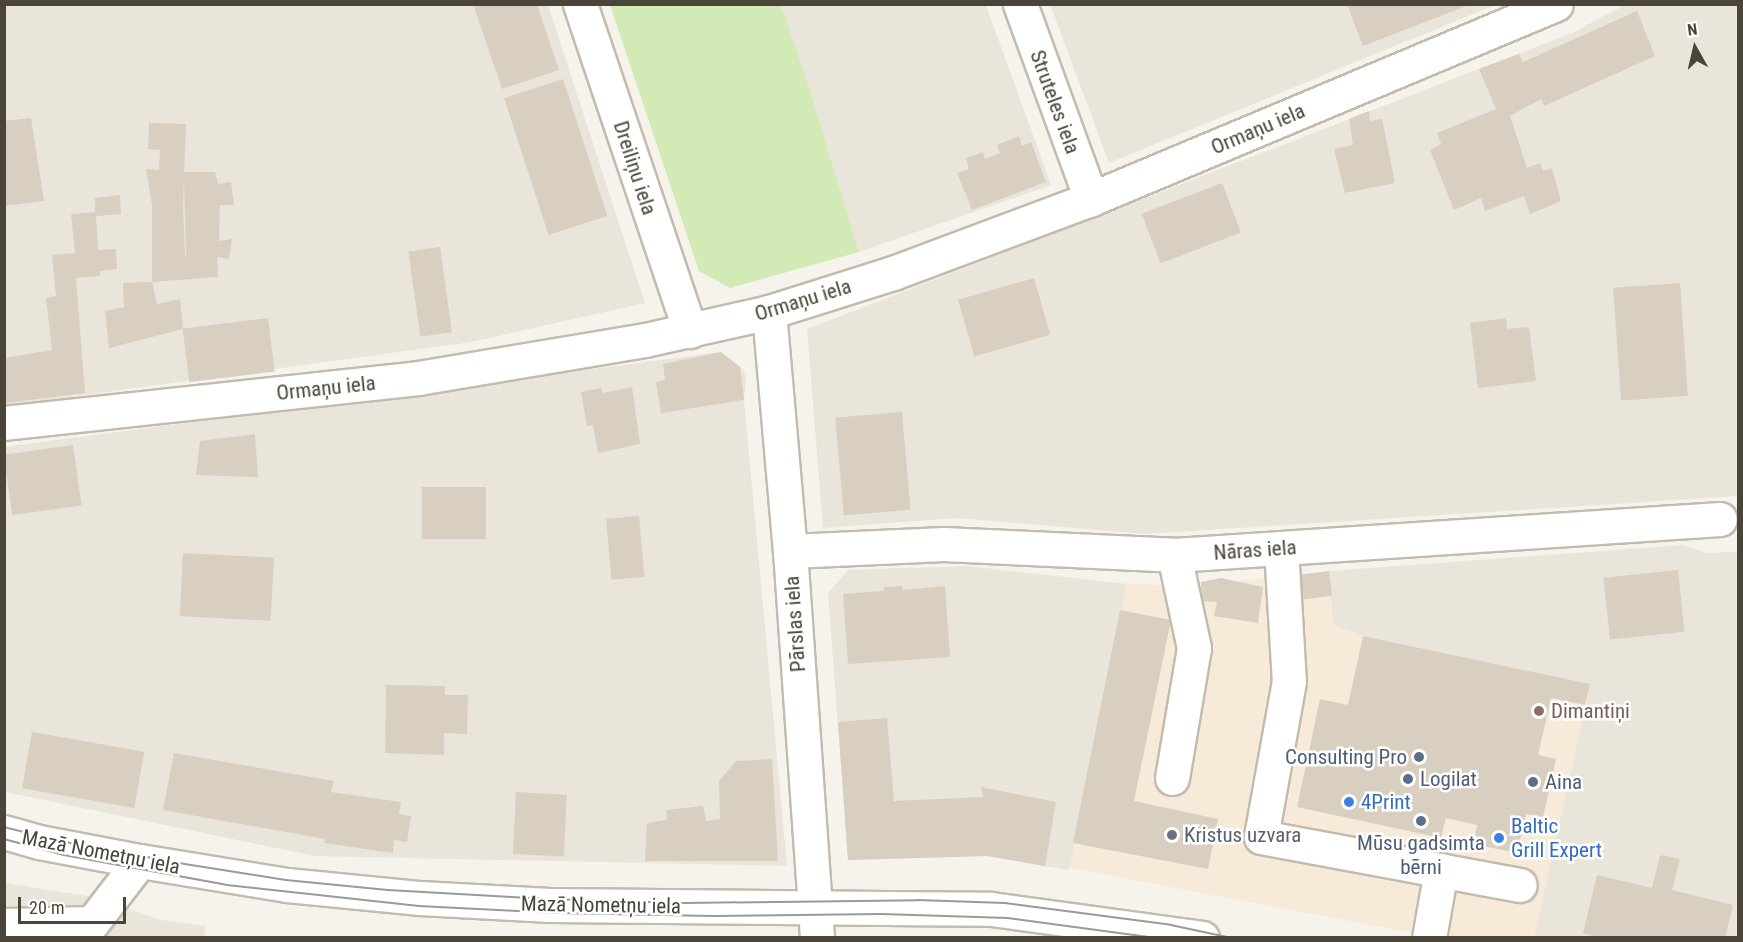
<!DOCTYPE html>
<meta charset="utf-8">
<style>
body{margin:0}
#map{position:relative;width:1743px;height:942px;overflow:hidden;background:#f6f3ec;font-family:"Roboto Condensed",sans-serif}
div>[style]{position:absolute}
.residential>*{inset:0;background:#eae5da}
.commercial>*{inset:0;background:#f7ead8}
.green>*{inset:0;background:#d2eab5}
.building>*{inset:0;background:#d8cfc1;transform-origin:0 0}
.roads{filter:drop-shadow(2px 0 #c2bbae) drop-shadow(-2px 0 #c2bbae) drop-shadow(0 2px #c2bbae) drop-shadow(0 -2px #c2bbae)}
.minor>*{height:33px;margin:-16.5px;padding:0 16.5px;transform-origin:16.5px;border-radius:16.5px;background:#fff}
.tram>*{height:1.5px;margin:-0.75px;padding:0 0.75px;transform-origin:0.75px;border-radius:0.75px;background:#9a9a9a}
.dots>*{width:16px;height:16px;translate:-50% -50%;box-sizing:border-box;border:3px solid #fff;border-radius:50%}
span{translate:-50% -50%;white-space:nowrap;text-align:center;line-height:1.15;-webkit-text-stroke:5px #fff;paint-order:stroke}
.street-label{font-size:21px;color:#4b4439}
.education-label{font-size:21px;color:#785e54}
.left{translate:0 -50%;text-align:left}
.service-label{font-size:21px;color:#4e5e75}
.right{translate:-100% -50%;text-align:right}
.shop-label{font-size:21px;color:#366cbe}
.worship-label{font-size:21px;color:#5b616d}
.frame{position:absolute;inset:0;border:6px solid #4b4439;pointer-events:none}
.north{position:absolute;left:1665px;top:18px;width:60px;height:60px;-webkit-text-stroke:4px #fff;paint-order:stroke;rotate:352deg;font-size:16px;font-weight:700;line-height:24px;text-align:center;color:#4b4439}
.north::after{content:'';display:block;margin:auto;width:21px;height:27px;background:#4b4439;clip-path:polygon(50% 0,100% 100%,50% 72%,0 100%)}
.scale{position:absolute;left:18px;top:897px;width:108px;height:27px;box-sizing:border-box;border:3px solid #4b4439;border-top:0;padding-left:8px;font-size:18px;line-height:21px;white-space:nowrap;color:#4b4439;-webkit-text-stroke:4px #fff;paint-order:stroke}
</style>
<div id="map">
<div class="residential">
<div style="clip-path:polygon(1050px 4px,1495px 5px,1109px 163px)"></div>
<div style="clip-path:polygon(4px 5px,548px 5px,645px 303px,471px 342px,5px 406px)"></div>
<div style="clip-path:polygon(781px 5px,986px 5px,1051px 185px,859px 252px,809px 87px)"></div>
<div style="clip-path:polygon(1625px 5px,1738px 5px,1738px 496px,1145px 534px,957px 518px,823px 528px,807px 329px,1572px 33px)"></div>
<div style="clip-path:polygon(721px 352px,740px 367px,746px 376px,744px 400px,787px 866px,315px 856px,5px 792px,4px 447px)"></div>
<div style="clip-path:polygon(1683px 545px,1707px 553px,1738px 552px,1738px 937px,1534px 937px,1590px 684px,1363px 636px,1333px 625px,1329px 571px)"></div>
<div style="clip-path:polygon(967px 566px,1127px 584px,1070px 868px,1067px 870px,987px 856px,848px 860px,828px 593px,848px 570px)"></div>
<div style="clip-path:polygon(4px 883px,94px 897px,161px 920px,206px 926px,204px 937px,5px 937px)"></div>
</div>
<div class="commercial">
<div style="clip-path:polygon(1329px 571px,1333px 625px,1363px 636px,1590px 684px,1534px 937px,1450px 937px,1448px 919px,1425px 916px,1413px 933px,1070px 868px,1127px 584px,1199px 586px)"></div>
</div>
<div class="green">
<div style="clip-path:polygon(610px 5px,781px 5px,809px 87px,859px 252px,730px 288px,699px 271px)"></div>
</div>
<div class="building">
<div style="clip-path:polygon(482px 4px,537px 4px,559px 70px,502px 89px,474px 7px)"></div>
<div style="clip-path:polygon(1347px 4px,1469px 4px,1469px 5px,1363px 46px)"></div>
<div style="clip-path:polygon(1637px 11px,1655px 56px,1544px 106px,1541px 99px,1510px 116px,1527px 168px,1540px 163px,1543px 171px,1552px 168px,1561px 201px,1530px 214px,1524px 196px,1485px 211px,1481px 198px,1454px 210px,1430px 150px,1441px 144px,1437px 133px,1496px 109px,1479px 69px,1519px 54px,1523px 62px)"></div>
<div style="left:563px;top:79px;width:144px;height:62px;rotate:72deg"></div>
<div style="clip-path:polygon(1369px 111px,1370px 121px,1382px 119px,1395px 183px,1345px 193px,1334px 149px,1353px 145px,1349px 119px)"></div>
<div style="clip-path:polygon(31px 118px,44px 201px,4px 206px,4px 121px)"></div>
<div style="clip-path:polygon(evenodd,149px 123px,186px 124px,184px 172px,215px 172px,218px 184px,231px 182px,234px 205px,220px 205px,219px 241px,232px 239px,229px 259px,217px 257px,218px 277px,152px 282px,157px 304px,180px 299px,183px 329px,109px 348px,105px 311px,124px 307px,123px 283px,152px 282px,152px 205px,146px 169px,159px 170px,160px 150px,148px 149px,149px 123px,184px 180px,186px 255px,185px 255px,183px 207px,184px 180px)"></div>
<div style="clip-path:polygon(1019px 136px,1022px 146px,1031px 142px,1046px 182px,972px 210px,957px 173px,969px 169px,966px 158px,983px 152px,985px 159px,1000px 153px,997px 145px)"></div>
<div style="left:1222px;top:183px;width:53px;height:86px;rotate:69deg"></div>
<div style="clip-path:polygon(120px 195px,121px 214px,96px 216px,98px 250px,116px 249px,117px 269px,100px 271px,100px 276px,76px 278px,85px 393px,6px 403px,4px 358px,52px 350px,46px 298px,56px 296px,52px 255px,75px 253px,71px 214px,95px 212px,95px 198px)"></div>
<div style="left:440px;top:247px;width:86px;height:32px;rotate:82deg"></div>
<div style="left:1034px;top:278px;width:59px;height:79px;rotate:74deg"></div>
<div style="left:1680px;top:283px;width:113px;height:67px;rotate:86deg"></div>
<div style="left:268px;top:318px;width:54px;height:86px;rotate:83deg"></div>
<div style="clip-path:polygon(1506px 318px,1507px 329px,1529px 327px,1536px 381px,1478px 388px,1470px 323px)"></div>
<div style="clip-path:polygon(721px 352px,740px 367px,744px 400px,661px 413px,656px 382px,665px 380px,663px 364px)"></div>
<div style="clip-path:polygon(632px 387px,640px 444px,598px 453px,593px 425px,587px 426px,581px 392px,601px 388px,603px 393px)"></div>
<div style="left:902px;top:412px;width:98px;height:67px;rotate:85deg"></div>
<div style="clip-path:polygon(255px 434px,258px 477px,196px 475px,200px 441px)"></div>
<div style="left:73px;top:445px;width:61px;height:70px;rotate:82deg"></div>
<div style="left:486px;top:487px;width:52px;height:64px;rotate:90deg"></div>
<div style="left:639px;top:516px;width:61px;height:33px;rotate:85deg"></div>
<div style="left:183px;top:553px;width:91px;height:63px;rotate:3deg"></div>
<div style="left:1678px;top:570px;width:62px;height:75px;rotate:84deg"></div>
<div style="left:1329px;top:571px;width:25px;height:32px;rotate:83deg"></div>
<div style="clip-path:polygon(1221px 578px,1263px 587px,1258px 623px,1214px 616px,1217px 602px,1202px 601px,1201px 582px)"></div>
<div style="clip-path:polygon(902px 586px,903px 590px,945px 586px,950px 657px,848px 664px,843px 594px,884px 591px,884px 587px)"></div>
<div style="clip-path:polygon(1120px 610px,1171px 620px,1134px 801px,1218px 819px,1208px 869px,1073px 843px)"></div>
<div style="clip-path:polygon(1363px 636px,1590px 684px,1585px 705px,1551px 698px,1538px 755px,1556px 759px,1543px 817px,1526px 814px,1517px 853px,1473px 844px,1477px 825px,1446px 818px,1441px 838px,1297px 807px,1320px 699px,1348px 705px)"></div>
<div style="clip-path:polygon(386px 685px,445px 686px,445px 695px,468px 695px,467px 734px,444px 733px,444px 755px,385px 753px)"></div>
<div style="clip-path:polygon(887px 718px,894px 801px,983px 797px,981px 787px,1056px 802px,1045px 866px,987px 856px,848px 860px,838px 722px)"></div>
<div style="left:32px;top:732px;width:114px;height:57px;rotate:10deg"></div>
<div style="clip-path:polygon(174px 753px,334px 781px,331px 792px,401px 802px,399px 814px,411px 816px,407px 842px,394px 840px,393px 853px,324px 843px,325px 839px,163px 810px)"></div>
<div style="clip-path:polygon(772px 759px,778px 861px,645px 861px,647px 823px,667px 820px,666px 810px,703px 806px,706px 821px,720px 819px,719px 781px,736px 761px)"></div>
<div style="left:516px;top:792px;width:51px;height:62px;rotate:3deg"></div>
<div style="clip-path:polygon(1660px 855px,1680px 859px,1672px 890px,1733px 905px,1725px 938px,1600px 938px,1583px 933px,1597px 875px,1652px 888px)"></div>
</div>
<div class="roads">
<div class="minor">
<div style="left:580px;top:4px;width:345px;rotate:71.4deg"></div>
<div style="left:1020px;top:4px;width:208px;rotate:70deg"></div>
<div style="left:769px;top:312px;width:240px;rotate:85deg"></div>
<div style="left:790px;top:551px;width:388px;rotate:86deg"></div>
<div style="left:4px;top:423px;width:416px;rotate:-6.2deg"></div>
<div style="left:418px;top:378px;width:230px;rotate:-9.5deg"></div>
<div style="left:645px;top:340px;width:127px;rotate:-12.7deg"></div>
<div style="left:769px;top:312px;width:130px;rotate:-17.5deg"></div>
<div style="left:893px;top:273px;width:211px;rotate:-20.5deg"></div>
<div style="left:1091px;top:199px;width:504px;rotate:-22.75deg"></div>
<div style="left:1281px;top:548px;width:133px;rotate:86.6deg"></div>
<div style="left:1289px;top:681px;width:158px;rotate:100.2deg"></div>
<div style="left:1261px;top:837px;width:263px;rotate:10.5deg"></div>
<div style="left:790px;top:551px;width:154px;rotate:-2.6deg"></div>
<div style="left:944px;top:544px;width:230px;rotate:2.7deg"></div>
<div style="left:1174px;top:555px;width:547px;rotate:-3.77deg"></div>
<div style="left:1172px;top:778px;width:132px;rotate:-80.4deg"></div>
<div style="left:1194px;top:648px;width:95px;rotate:-102.1deg"></div>
<div style="left:4px;top:832px;width:36px;rotate:16deg"></div>
<div style="left:39px;top:842px;width:103px;rotate:10.7deg"></div>
<div style="left:140px;top:861px;width:149px;rotate:9.3deg"></div>
<div style="left:287px;top:885px;width:134px;rotate:5.6deg"></div>
<div style="left:420px;top:898px;width:130px;rotate:3.1deg"></div>
<div style="left:550px;top:905px;width:441px;rotate:0.5deg"></div>
<div style="left:991px;top:909px;width:213px;rotate:7.8deg"></div>
<div style="left:4px;top:925px;width:88px;rotate:-1.3deg"></div>
<div style="left:92px;top:923px;width:78px;rotate:-52.3deg"></div>
<div style="left:1429px;top:938px;width:69px;rotate:-80deg"></div>
</div>
</div>
<div class="tram">
<div style="left:4px;top:827px;width:58px;rotate:14deg"></div>
<div style="left:60px;top:841px;width:127px;rotate:10.4deg"></div>
<div style="left:185px;top:864px;width:102px;rotate:9deg"></div>
<div style="left:286px;top:880px;width:102px;rotate:5.6deg"></div>
<div style="left:388px;top:890px;width:159px;rotate:3.2deg"></div>
<div style="left:547px;top:899px;width:139px;rotate:1.6deg"></div>
<div style="left:686px;top:903px;width:232px;rotate:-0.7deg"></div>
<div style="left:918px;top:900px;width:87px;rotate:2deg"></div>
<div style="left:1005px;top:903px;width:167px;rotate:7.5deg"></div>
<div style="left:1171px;top:925px;width:62px;rotate:12deg"></div>
<div style="left:4px;top:839px;width:62px;rotate:14.9deg"></div>
<div style="left:64px;top:855px;width:166px;rotate:10.4deg"></div>
<div style="left:227px;top:885px;width:193px;rotate:6.2deg"></div>
<div style="left:419px;top:906px;width:138px;rotate:2.9deg"></div>
<div style="left:557px;top:913px;width:156px;rotate:1.1deg"></div>
<div style="left:713px;top:916px;width:169px;rotate:-0.7deg"></div>
<div style="left:882px;top:914px;width:126px;rotate:1.8deg"></div>
<div style="left:1008px;top:918px;width:149px;rotate:7.7deg"></div>
</div>
<div class="dots">
<div style="left:1539px;top:711px;background:#8d6e63"></div>
<div style="left:1419px;top:757px;background:#5c6f8a"></div>
<div style="left:1408px;top:779px;background:#5c6f8a"></div>
<div style="left:1533px;top:782px;background:#5c6f8a"></div>
<div style="left:1349px;top:802px;background:#3f7fe0"></div>
<div style="left:1421px;top:821px;background:#5c6f8a"></div>
<div style="left:1172px;top:835px;background:#6b7280"></div>
<div style="left:1499px;top:838px;background:#3f7fe0"></div>
</div>
<div class="street-label">
<span style="left:1055px;top:102px;rotate:70deg">Struteles iela</span>
<span style="left:1258px;top:129px;rotate:-23deg">Ormaņu iela</span>
<span style="left:635px;top:168px;rotate:72deg">Dreiliņu iela</span>
<span style="left:803px;top:300px;rotate:-17deg">Ormaņu iela</span>
<span style="left:326px;top:388px;rotate:-6deg">Ormaņu iela</span>
<span style="left:1255px;top:550px;rotate:-4deg">Nāras iela</span>
<span style="left:795px;top:624px;rotate:-94deg">Pārslas iela</span>
<span style="left:101px;top:852px;rotate:11deg">Mazā Nometņu iela</span>
<span style="left:601px;top:905px;rotate:1deg">Mazā Nometņu iela</span>
</div>
<div class="education-label">
<span class="left" style="left:1551px;top:711px">Dimantiņi</span>
</div>
<div class="service-label">
<span class="right" style="left:1407px;top:757px">Consulting Pro</span>
<span class="left" style="left:1420px;top:779px">Logilat</span>
<span class="left" style="left:1545px;top:782px">Aina</span>
<span style="left:1421px;top:855px">Mūsu gadsimta<br>bērni</span>
</div>
<div class="shop-label">
<span class="left" style="left:1361px;top:802px">4Print</span>
<span class="left" style="left:1511px;top:838px">Baltic<br>Grill Expert</span>
</div>
<div class="worship-label">
<span class="left" style="left:1184px;top:835px">Kristus uzvara</span>
</div>
<div class="frame"></div>
<div class="north">N</div>
<div class="scale">20 m</div>
</div>
